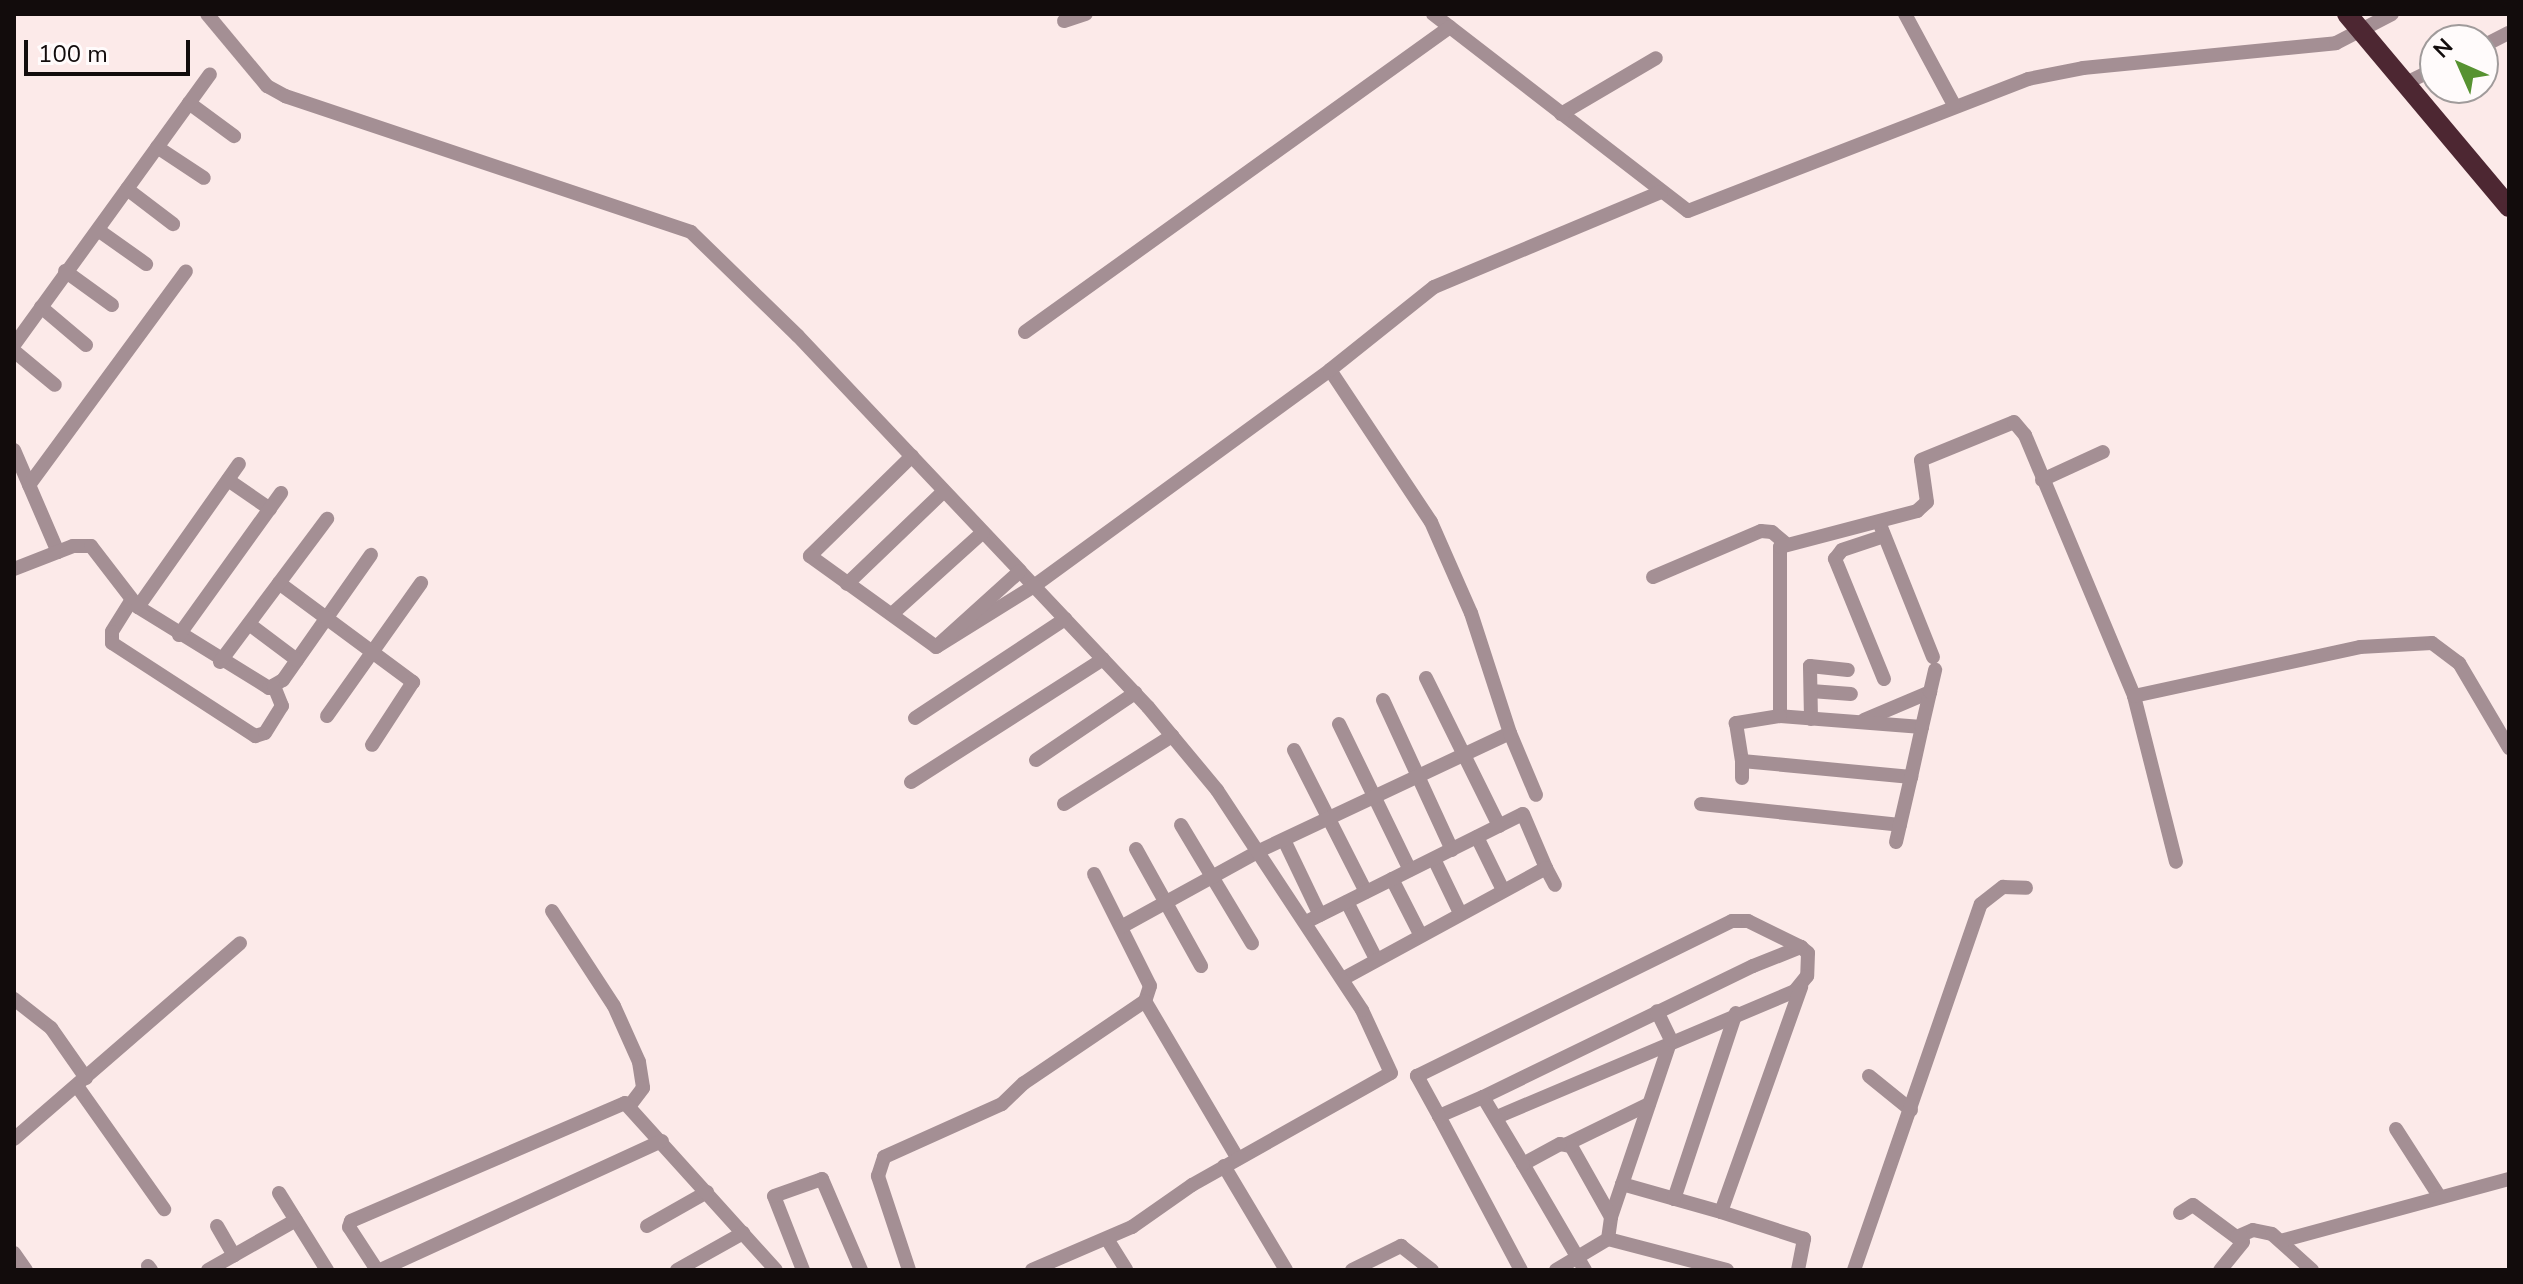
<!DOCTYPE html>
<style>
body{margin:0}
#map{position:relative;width:2523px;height:1284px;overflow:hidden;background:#fceae9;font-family:"Nunito Sans",sans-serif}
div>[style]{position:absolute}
.minor>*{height:14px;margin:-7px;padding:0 7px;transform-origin:7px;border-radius:7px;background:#a48f94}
.highway>*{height:20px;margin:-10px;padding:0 10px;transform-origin:10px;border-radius:10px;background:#4d2732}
span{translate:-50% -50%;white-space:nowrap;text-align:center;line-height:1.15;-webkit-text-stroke:7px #fffbfb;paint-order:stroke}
.frame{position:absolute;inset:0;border:16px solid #120c0c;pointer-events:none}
.north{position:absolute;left:2419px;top:24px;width:80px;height:80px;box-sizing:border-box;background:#fffbfb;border:2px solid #a09b9b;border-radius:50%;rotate:315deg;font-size:22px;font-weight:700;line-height:32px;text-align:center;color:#120c0c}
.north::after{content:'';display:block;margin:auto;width:28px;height:36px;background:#579231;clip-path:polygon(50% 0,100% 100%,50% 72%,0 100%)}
.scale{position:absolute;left:24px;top:40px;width:166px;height:36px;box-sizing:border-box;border:4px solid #120c0c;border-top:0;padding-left:10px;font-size:24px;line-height:28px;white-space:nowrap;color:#120c0c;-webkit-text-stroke:6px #fffbfb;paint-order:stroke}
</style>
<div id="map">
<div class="minor">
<div style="left:207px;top:14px;width:94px;rotate:50.2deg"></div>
<div style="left:267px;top:86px;width:21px;rotate:29deg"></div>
<div style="left:285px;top:96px;width:428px;rotate:18.5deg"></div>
<div style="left:691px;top:232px;width:149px;rotate:44.2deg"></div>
<div style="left:798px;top:336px;width:323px;rotate:46.6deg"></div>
<div style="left:1020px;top:571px;width:21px;rotate:47deg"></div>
<div style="left:1034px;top:586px;width:115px;rotate:148.1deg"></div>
<div style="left:936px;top:647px;width:113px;rotate:-42.1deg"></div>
<div style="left:1433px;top:14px;width:322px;rotate:37.7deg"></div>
<div style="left:1688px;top:211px;width:365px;rotate:-21.2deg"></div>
<div style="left:2028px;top:79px;width:56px;rotate:-11.3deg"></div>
<div style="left:2083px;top:68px;width:254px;rotate:-5.6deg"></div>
<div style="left:2336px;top:43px;width:63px;rotate:-27.4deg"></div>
<div style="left:1905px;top:14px;width:103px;rotate:61.7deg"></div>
<div style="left:1064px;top:21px;width:23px;rotate:-18deg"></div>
<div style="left:2483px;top:46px;width:29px;rotate:-27deg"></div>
<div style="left:2406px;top:83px;width:32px;rotate:-26deg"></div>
<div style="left:189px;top:103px;width:56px;rotate:36.3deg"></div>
<div style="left:1561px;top:114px;width:110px;rotate:-30.5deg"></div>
<div style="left:157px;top:147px;width:56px;rotate:33.4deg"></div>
<div style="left:127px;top:189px;width:58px;rotate:37.3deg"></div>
<div style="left:98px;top:230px;width:59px;rotate:35.3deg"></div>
<div style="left:65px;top:271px;width:58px;rotate:35.9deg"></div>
<div style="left:41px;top:307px;width:59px;rotate:40.2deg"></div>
<div style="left:1025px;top:332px;width:523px;rotate:-35.67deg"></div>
<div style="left:14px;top:345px;width:334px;rotate:-54.1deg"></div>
<div style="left:14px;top:351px;width:53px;rotate:39.7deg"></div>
<div style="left:1330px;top:370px;width:182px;rotate:56.4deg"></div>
<div style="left:1431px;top:522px;width:99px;rotate:66.3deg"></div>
<div style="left:1471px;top:613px;width:126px;rotate:72deg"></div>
<div style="left:14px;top:450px;width:111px;rotate:66.7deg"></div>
<div style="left:912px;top:456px;width:143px;rotate:135.6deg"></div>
<div style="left:810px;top:556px;width:155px;rotate:35.8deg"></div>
<div style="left:228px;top:480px;width:51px;rotate:34.6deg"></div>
<div style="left:2042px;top:480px;width:67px;rotate:-24.7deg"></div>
<div style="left:29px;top:485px;width:265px;rotate:-53.7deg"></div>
<div style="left:1881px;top:527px;width:140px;rotate:68.2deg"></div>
<div style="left:14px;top:569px;width:63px;rotate:-21.3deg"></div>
<div style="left:73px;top:546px;width:18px"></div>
<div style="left:91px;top:546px;width:77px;rotate:52.4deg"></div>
<div style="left:138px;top:607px;width:154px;rotate:31.7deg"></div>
<div style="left:269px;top:688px;width:16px;rotate:-30deg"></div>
<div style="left:283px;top:680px;width:153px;rotate:-54.9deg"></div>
<div style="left:1653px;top:577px;width:117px;rotate:-23.1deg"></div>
<div style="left:1761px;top:531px;width:11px;rotate:5deg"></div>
<div style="left:1772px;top:532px;width:16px;rotate:40deg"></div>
<div style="left:279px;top:583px;width:167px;rotate:36.5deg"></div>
<div style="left:413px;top:682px;width:75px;rotate:123.1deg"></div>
<div style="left:847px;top:584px;width:134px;rotate:-43.8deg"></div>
<div style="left:131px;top:601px;width:36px;rotate:122deg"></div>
<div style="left:112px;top:632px;width:11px;rotate:90deg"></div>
<div style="left:112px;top:643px;width:171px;rotate:33deg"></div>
<div style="left:255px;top:736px;width:10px;rotate:-17deg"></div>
<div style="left:265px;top:733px;width:32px;rotate:-58deg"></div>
<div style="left:282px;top:706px;width:22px;rotate:-112deg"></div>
<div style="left:138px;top:607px;width:175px;rotate:-54.8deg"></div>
<div style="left:892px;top:614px;width:122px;rotate:-42deg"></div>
<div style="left:249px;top:624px;width:60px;rotate:36.9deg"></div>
<div style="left:179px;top:635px;width:175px;rotate:-54.3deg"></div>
<div style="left:220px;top:662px;width:179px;rotate:-53.2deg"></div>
<div style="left:1426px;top:678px;width:165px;rotate:63.7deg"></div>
<div style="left:1884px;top:679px;width:130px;rotate:-112.2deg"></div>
<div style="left:1835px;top:559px;width:11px;rotate:-52deg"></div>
<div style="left:1842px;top:550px;width:44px;rotate:-18.4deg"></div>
<div style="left:1811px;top:691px;width:40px;rotate:4.3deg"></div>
<div style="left:2134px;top:696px;width:171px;rotate:75.8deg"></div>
<div style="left:1383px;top:700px;width:165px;rotate:65.3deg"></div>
<div style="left:327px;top:716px;width:163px;rotate:-54.7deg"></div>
<div style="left:1780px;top:716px;width:169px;rotate:-90deg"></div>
<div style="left:1780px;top:547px;width:142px;rotate:-14.7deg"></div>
<div style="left:1917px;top:511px;width:13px;rotate:-42deg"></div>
<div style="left:1927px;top:502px;width:42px;rotate:-98.1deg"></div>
<div style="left:1921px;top:460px;width:100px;rotate:-22.2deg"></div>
<div style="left:2014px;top:422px;width:17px;rotate:50deg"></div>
<div style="left:2025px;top:435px;width:283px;rotate:67.3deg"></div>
<div style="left:2134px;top:696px;width:231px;rotate:-12.2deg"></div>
<div style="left:2360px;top:647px;width:72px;rotate:-3.2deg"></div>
<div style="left:2432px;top:643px;width:34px;rotate:37deg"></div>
<div style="left:2459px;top:663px;width:99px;rotate:59.5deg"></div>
<div style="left:915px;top:718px;width:180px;rotate:-33.4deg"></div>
<div style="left:1811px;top:719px;width:53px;rotate:-91.1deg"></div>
<div style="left:1810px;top:666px;width:38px;rotate:6deg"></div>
<div style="left:1864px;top:720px;width:72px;rotate:-23deg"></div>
<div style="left:1339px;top:724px;width:162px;rotate:64.1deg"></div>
<div style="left:1922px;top:727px;width:142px;rotate:-175.6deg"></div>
<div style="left:1780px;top:716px;width:45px;rotate:171deg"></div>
<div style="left:1736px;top:723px;width:38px;rotate:81deg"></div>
<div style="left:1742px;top:761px;width:170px;rotate:5.4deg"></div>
<div style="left:1911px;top:777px;width:51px;rotate:-77.6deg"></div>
<div style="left:1922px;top:727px;width:36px;rotate:-77deg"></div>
<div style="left:1930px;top:692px;width:23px;rotate:-77deg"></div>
<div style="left:1294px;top:750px;width:159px;rotate:63.1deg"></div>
<div style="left:1036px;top:760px;width:120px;rotate:-34.1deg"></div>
<div style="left:1742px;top:778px;width:17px;rotate:-90deg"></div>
<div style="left:911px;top:782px;width:228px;rotate:-32.6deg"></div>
<div style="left:1064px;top:804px;width:128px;rotate:-32.2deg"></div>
<div style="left:1701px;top:804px;width:200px;rotate:6deg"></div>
<div style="left:1181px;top:825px;width:138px;rotate:59deg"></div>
<div style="left:1477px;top:837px;width:59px;rotate:63.9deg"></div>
<div style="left:1284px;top:840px;width:83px;rotate:64.4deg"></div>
<div style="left:1896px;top:842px;width:67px;rotate:-77deg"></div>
<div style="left:1136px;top:849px;width:134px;rotate:60.9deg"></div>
<div style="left:1434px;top:859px;width:60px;rotate:64.3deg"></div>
<div style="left:1546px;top:868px;width:19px;rotate:62deg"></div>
<div style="left:1094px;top:874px;width:125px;rotate:63.4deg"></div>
<div style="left:1150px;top:986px;width:16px;rotate:108deg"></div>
<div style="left:1392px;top:879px;width:62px;rotate:63deg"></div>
<div style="left:1347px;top:902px;width:64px;rotate:63deg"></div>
<div style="left:552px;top:911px;width:113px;rotate:56.9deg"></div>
<div style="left:614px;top:1006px;width:61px;rotate:65.9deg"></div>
<div style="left:639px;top:1062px;width:26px;rotate:81deg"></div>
<div style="left:643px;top:1088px;width:21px;rotate:127deg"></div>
<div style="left:1306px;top:922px;width:242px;rotate:-26.5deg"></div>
<div style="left:1523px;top:814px;width:59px;rotate:66.9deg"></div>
<div style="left:1546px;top:868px;width:232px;rotate:151.4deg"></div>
<div style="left:1121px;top:927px;width:158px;rotate:-28.8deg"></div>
<div style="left:1259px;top:851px;width:277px;rotate:-25.2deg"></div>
<div style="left:1510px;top:733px;width:67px;rotate:67.2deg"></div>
<div style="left:14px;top:999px;width:47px;rotate:38.1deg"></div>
<div style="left:51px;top:1028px;width:61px;rotate:55deg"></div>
<div style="left:1869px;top:1076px;width:54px;rotate:39deg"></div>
<div style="left:77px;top:1086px;width:151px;rotate:54.7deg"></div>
<div style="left:1483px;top:1097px;width:300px;rotate:-25.9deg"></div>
<div style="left:1753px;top:966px;width:52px;rotate:-21.6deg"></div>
<div style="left:1801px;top:947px;width:9px;rotate:41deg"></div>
<div style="left:1808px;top:953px;width:23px;rotate:92deg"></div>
<div style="left:1807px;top:976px;width:19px;rotate:129deg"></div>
<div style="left:1795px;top:991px;width:324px;rotate:157.1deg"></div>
<div style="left:1439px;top:1116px;width:174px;rotate:62deg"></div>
<div style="left:2396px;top:1129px;width:80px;rotate:57.3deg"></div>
<div style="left:14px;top:1139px;width:299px;rotate:-40.9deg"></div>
<div style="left:1567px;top:1144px;width:91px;rotate:-26deg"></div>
<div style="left:1523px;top:1164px;width:123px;rotate:59.7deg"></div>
<div style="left:1224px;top:1166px;width:121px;rotate:59.2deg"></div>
<div style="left:1622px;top:1184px;width:103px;rotate:15.8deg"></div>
<div style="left:279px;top:1193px;width:91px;rotate:58.1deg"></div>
<div style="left:1674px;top:1199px;width:196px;rotate:-71.6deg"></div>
<div style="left:2180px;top:1213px;width:15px;rotate:-32deg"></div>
<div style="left:2193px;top:1205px;width:62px;rotate:36.5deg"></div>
<div style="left:2243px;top:1242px;width:36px;rotate:129deg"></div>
<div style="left:1611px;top:1217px;width:187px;rotate:-71.3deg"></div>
<div style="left:1671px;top:1040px;width:32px;rotate:-116deg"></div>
<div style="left:217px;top:1226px;width:34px;rotate:60deg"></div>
<div style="left:647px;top:1226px;width:69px;rotate:-29.5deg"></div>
<div style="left:2237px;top:1237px;width:17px;rotate:-24deg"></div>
<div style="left:2253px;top:1230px;width:19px;rotate:12deg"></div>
<div style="left:2272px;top:1234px;width:54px;rotate:42deg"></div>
<div style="left:1107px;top:1239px;width:36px;rotate:58deg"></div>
<div style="left:2284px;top:1240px;width:233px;rotate:-15.2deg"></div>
<div style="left:14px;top:1253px;width:21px;rotate:55deg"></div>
<div style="left:148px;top:1266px;width:5px;rotate:53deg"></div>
<div style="left:208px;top:1270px;width:101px;rotate:-29.6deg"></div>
<div style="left:377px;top:1270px;width:51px;rotate:-123.1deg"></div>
<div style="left:349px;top:1227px;width:6px;rotate:-72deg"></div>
<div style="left:351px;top:1221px;width:298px;rotate:-23.3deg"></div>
<div style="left:625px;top:1103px;width:225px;rotate:47.9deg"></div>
<div style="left:380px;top:1270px;width:310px;rotate:-24.6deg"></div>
<div style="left:677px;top:1270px;width:76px;rotate:-29.3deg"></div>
<div style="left:803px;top:1270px;width:79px;rotate:-111.4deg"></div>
<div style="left:774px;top:1196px;width:51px;rotate:-19.5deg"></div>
<div style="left:822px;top:1179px;width:99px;rotate:66.8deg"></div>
<div style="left:909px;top:1270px;width:99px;rotate:-108.3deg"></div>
<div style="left:878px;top:1176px;width:20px;rotate:-72deg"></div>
<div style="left:884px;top:1157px;width:129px;rotate:-24.2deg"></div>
<div style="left:1002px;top:1104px;width:30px;rotate:-44deg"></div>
<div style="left:1024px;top:1083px;width:146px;rotate:-34.1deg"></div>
<div style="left:1145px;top:1001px;width:183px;rotate:59.5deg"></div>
<div style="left:1032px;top:1270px;width:109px;rotate:-23.3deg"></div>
<div style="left:1132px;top:1227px;width:73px;rotate:-35deg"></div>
<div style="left:1192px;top:1185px;width:228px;rotate:-29.4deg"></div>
<div style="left:1391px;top:1073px;width:69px;rotate:-114.7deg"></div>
<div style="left:1362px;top:1010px;width:263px;rotate:-123.4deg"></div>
<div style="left:1217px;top:790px;width:108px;rotate:-129.7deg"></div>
<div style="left:1148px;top:707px;width:166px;rotate:-133.3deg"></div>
<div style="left:1034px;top:586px;width:366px;rotate:-36.1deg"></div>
<div style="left:1330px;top:370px;width:133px;rotate:-38.6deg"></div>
<div style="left:1434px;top:287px;width:246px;rotate:-22.7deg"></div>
<div style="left:1352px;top:1270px;width:55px;rotate:-26.1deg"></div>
<div style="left:1401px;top:1246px;width:39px;rotate:38deg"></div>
<div style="left:1556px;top:1270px;width:61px;rotate:-30.8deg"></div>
<div style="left:1727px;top:1270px;width:123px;rotate:-165.4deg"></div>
<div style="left:1608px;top:1239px;width:22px;rotate:-82deg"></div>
<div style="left:1611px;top:1217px;width:81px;rotate:-119.4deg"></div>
<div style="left:1571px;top:1146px;width:11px;rotate:-170deg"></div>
<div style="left:1560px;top:1144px;width:42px;rotate:151.6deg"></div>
<div style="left:1523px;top:1164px;width:78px;rotate:-120.8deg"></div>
<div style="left:1483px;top:1097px;width:48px;rotate:156.6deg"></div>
<div style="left:1439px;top:1116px;width:46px;rotate:-118.8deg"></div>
<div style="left:1417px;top:1076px;width:351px;rotate:-26.2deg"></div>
<div style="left:1732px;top:921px;width:16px"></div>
<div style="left:1748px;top:921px;width:59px;rotate:26.1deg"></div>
<div style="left:1798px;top:1270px;width:32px;rotate:-79deg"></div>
<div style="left:1804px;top:1239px;width:87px;rotate:-162deg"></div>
<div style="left:1721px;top:1212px;width:239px;rotate:-70.4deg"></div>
<div style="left:1854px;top:1270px;width:387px;rotate:-70.9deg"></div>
<div style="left:1981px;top:904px;width:28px;rotate:-38deg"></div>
<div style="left:2003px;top:887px;width:23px;rotate:2deg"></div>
</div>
<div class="highway">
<div style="left:2347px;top:14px;width:252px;rotate:50deg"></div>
</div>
<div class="frame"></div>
<div class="north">N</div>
<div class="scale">100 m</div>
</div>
